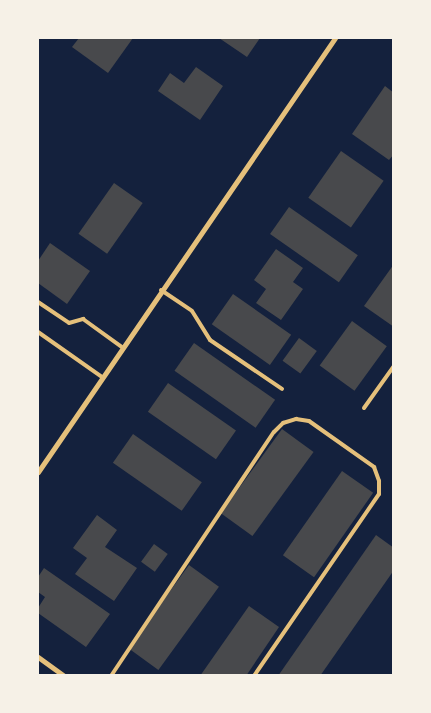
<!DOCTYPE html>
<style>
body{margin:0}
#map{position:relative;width:431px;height:713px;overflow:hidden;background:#14213d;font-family:Raleway,sans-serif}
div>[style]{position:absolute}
.building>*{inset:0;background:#48494c;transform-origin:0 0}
.service>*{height:4px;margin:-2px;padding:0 2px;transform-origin:2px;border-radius:2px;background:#e5c07b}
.minor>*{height:5px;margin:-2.5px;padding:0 2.5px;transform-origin:2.5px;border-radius:2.5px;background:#e5c07b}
span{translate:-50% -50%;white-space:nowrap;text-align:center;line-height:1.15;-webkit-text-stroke:5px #f6f1e7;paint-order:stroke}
.frame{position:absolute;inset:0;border:39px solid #f6f1e7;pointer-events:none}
</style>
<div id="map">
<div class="building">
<div style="clip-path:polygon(79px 38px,133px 38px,108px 73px,72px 47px)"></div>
<div style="clip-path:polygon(219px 38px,260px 38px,247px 57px)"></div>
<div style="clip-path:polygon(196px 67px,223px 86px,200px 120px,158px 91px,170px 73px,184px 83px)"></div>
<div style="clip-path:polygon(385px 86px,394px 93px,394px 154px,389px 160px,352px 134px)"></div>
<div style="left:341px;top:151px;width:52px;height:57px;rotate:35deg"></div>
<div style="left:114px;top:183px;width:35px;height:62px;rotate:35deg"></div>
<div style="left:289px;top:207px;width:84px;height:33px;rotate:35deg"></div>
<div style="clip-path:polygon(50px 243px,90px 271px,67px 304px,38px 283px,38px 261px)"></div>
<div style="clip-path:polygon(276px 249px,303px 268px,293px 282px,303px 289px,281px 320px,256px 303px,266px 289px,254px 280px)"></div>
<div style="clip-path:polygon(394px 264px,394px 327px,364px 306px)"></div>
<div style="left:233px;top:294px;width:71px;height:37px;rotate:35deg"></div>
<div style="left:352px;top:321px;width:43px;height:55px;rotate:36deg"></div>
<div style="left:299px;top:338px;width:22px;height:28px;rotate:36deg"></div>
<div style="left:194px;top:343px;width:99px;height:34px;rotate:35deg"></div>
<div style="left:168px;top:383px;width:83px;height:35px;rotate:35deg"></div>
<div style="left:282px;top:429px;width:39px;height:104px;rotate:36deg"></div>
<div style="left:133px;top:434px;width:84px;height:35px;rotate:35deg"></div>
<div style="left:342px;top:471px;width:38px;height:103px;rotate:35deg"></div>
<div style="clip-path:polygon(97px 515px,117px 530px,105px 547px,137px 568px,114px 601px,75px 574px,87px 558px,73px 548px)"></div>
<div style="clip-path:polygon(376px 535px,394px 548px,394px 570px,320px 676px,278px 676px)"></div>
<div style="left:154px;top:544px;width:17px;height:22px;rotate:36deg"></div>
<div style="left:189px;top:565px;width:37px;height:103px;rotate:36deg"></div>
<div style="clip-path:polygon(44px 568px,110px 614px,86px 647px,38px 613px,38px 608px,45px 597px,38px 592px,38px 577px)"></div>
<div style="clip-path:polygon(249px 606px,279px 627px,246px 676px,200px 676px)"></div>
</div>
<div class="service">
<div style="left:161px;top:290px;width:37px;rotate:34deg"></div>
<div style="left:192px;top:311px;width:34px;rotate:58deg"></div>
<div style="left:210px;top:340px;width:87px;rotate:34.2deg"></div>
<div style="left:38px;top:302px;width:37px;rotate:34deg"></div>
<div style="left:69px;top:323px;width:15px;rotate:-16deg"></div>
<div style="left:83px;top:319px;width:48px;rotate:35.7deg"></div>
<div style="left:38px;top:332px;width:78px;rotate:35.1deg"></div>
<div style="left:364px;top:408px;width:52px;rotate:-54.5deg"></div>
<div style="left:111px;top:676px;width:293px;rotate:-56.3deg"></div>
<div style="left:274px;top:432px;width:13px;rotate:-45deg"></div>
<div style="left:283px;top:423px;width:14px;rotate:-17deg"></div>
<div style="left:296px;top:419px;width:13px;rotate:9deg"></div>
<div style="left:309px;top:421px;width:80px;rotate:35.3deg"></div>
<div style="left:374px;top:467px;width:15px;rotate:70deg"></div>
<div style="left:379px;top:481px;width:13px;rotate:90deg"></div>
<div style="left:379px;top:494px;width:221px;rotate:124.5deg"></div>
</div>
<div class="minor">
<div style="left:38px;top:472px;width:526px;rotate:-55.61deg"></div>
<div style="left:38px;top:657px;width:32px;rotate:36deg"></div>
</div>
<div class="frame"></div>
</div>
